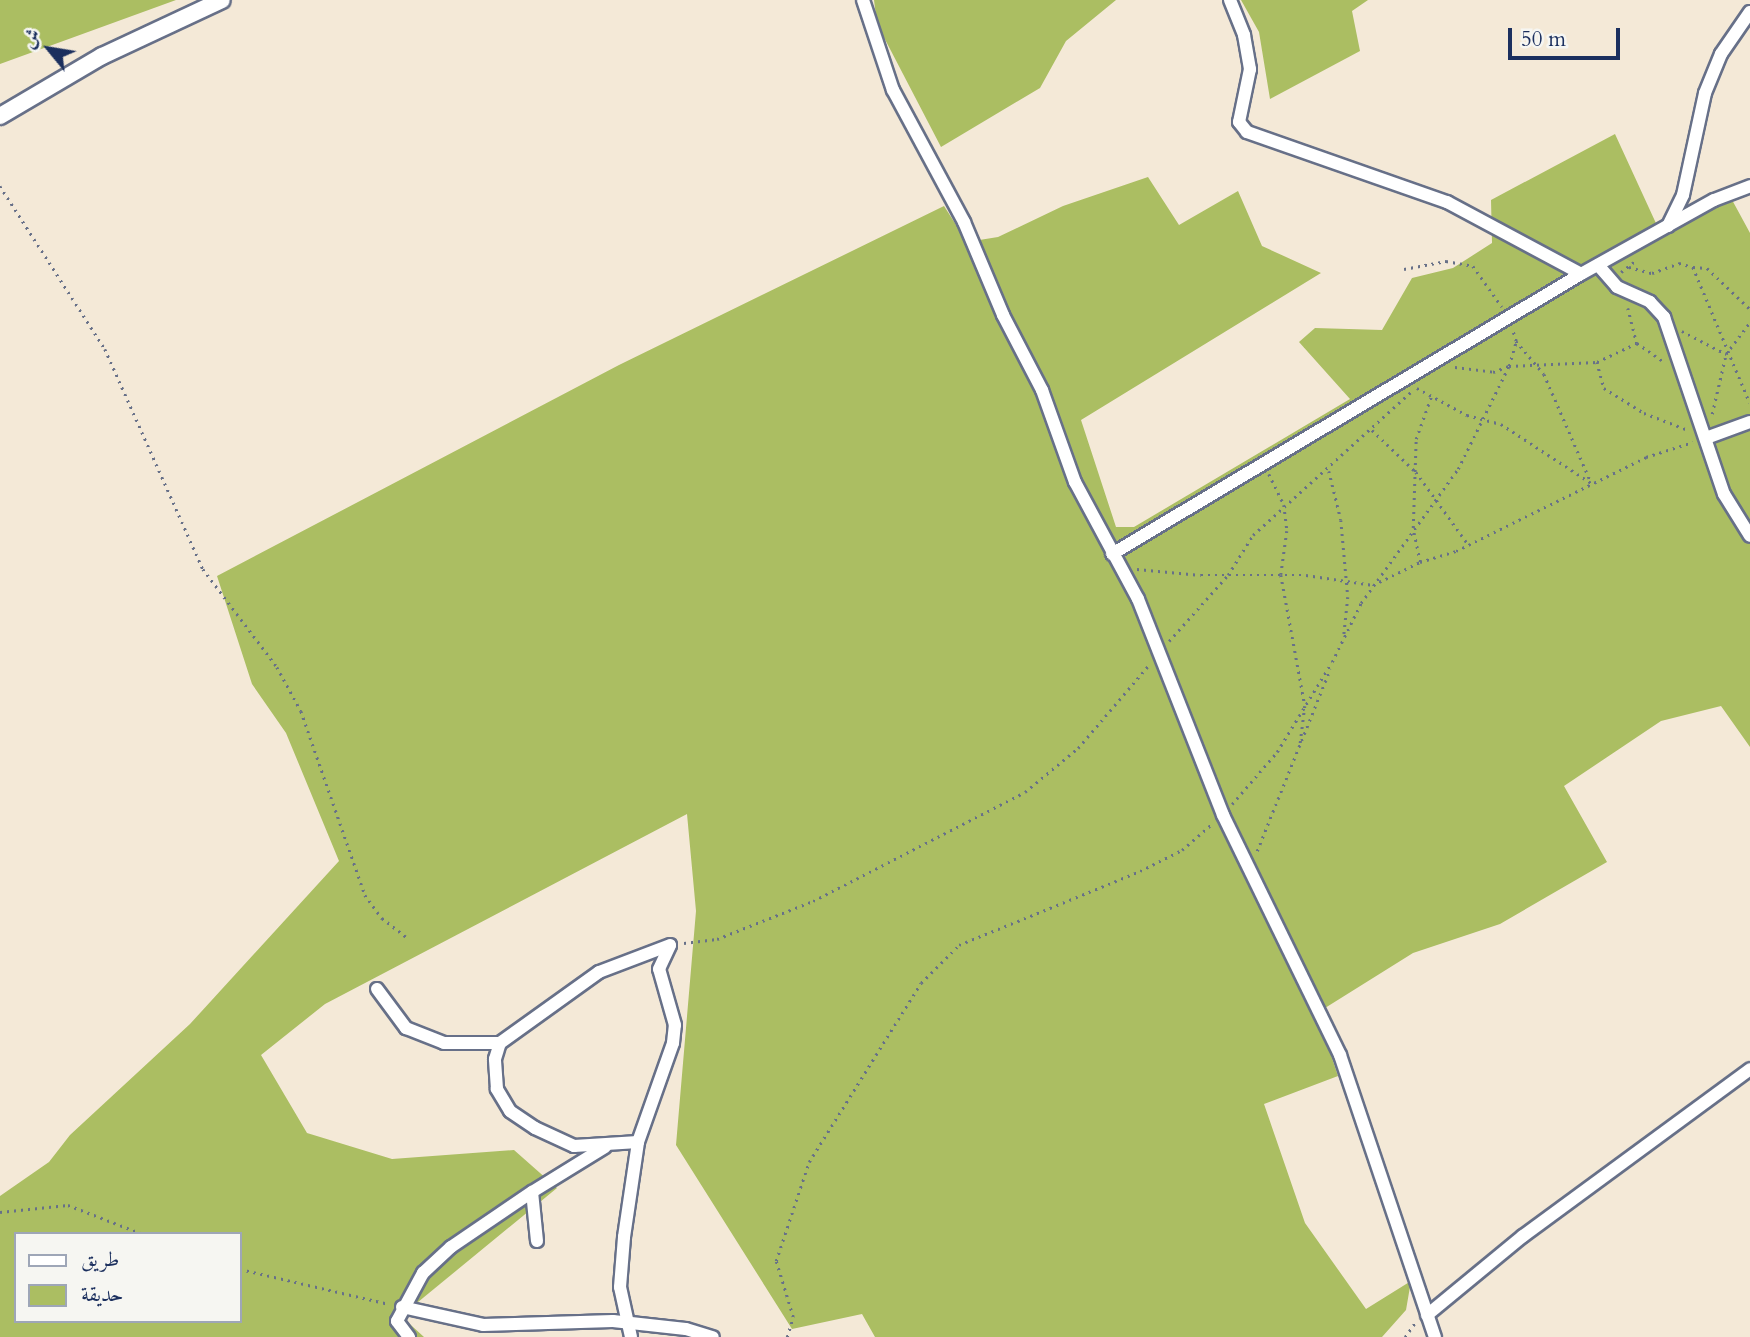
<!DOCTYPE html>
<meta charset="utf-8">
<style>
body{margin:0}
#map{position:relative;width:1750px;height:1337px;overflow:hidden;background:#f4e9d7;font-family:Cardo,Amiri,serif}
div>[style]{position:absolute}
.green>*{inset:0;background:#abbe62}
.path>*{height:2.5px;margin-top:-1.25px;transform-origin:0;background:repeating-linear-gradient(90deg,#677088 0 2px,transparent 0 7px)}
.roads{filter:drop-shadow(2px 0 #677088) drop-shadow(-2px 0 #677088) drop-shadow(0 2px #677088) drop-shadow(0 -2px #677088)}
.minor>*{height:12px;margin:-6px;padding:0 6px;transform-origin:6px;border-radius:6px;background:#fff}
.tertiary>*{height:16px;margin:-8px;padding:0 8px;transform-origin:8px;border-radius:8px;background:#fff}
span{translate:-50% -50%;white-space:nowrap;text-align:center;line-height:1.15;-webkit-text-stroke:5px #f6f6f2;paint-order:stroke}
.legend{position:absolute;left:14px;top:1232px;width:228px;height:91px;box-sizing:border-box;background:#f6f6f2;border:2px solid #9ea6b7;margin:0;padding:9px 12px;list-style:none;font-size:21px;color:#1b2f5e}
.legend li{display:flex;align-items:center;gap:14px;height:35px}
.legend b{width:35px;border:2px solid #9ea6b7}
.north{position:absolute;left:14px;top:14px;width:70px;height:70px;-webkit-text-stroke:5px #f6f6f2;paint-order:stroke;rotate:300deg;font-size:19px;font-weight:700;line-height:28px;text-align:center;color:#1b2f5e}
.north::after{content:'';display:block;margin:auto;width:24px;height:32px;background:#1b2f5e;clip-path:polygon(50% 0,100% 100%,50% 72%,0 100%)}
.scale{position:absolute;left:1508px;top:28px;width:112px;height:32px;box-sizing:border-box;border:4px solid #1b2f5e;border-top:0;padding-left:9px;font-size:21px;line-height:24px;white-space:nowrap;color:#1b2f5e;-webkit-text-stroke:5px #f6f6f2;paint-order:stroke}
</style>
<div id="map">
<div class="green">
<div style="clip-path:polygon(0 0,176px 0,0 64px)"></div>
<div style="clip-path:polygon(874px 0,1116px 0,1066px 41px,1040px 88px,941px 147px,877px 24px)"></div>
<div style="clip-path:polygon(1241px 0,1368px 0,1352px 11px,1360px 51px,1270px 99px,1259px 32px)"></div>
<div style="clip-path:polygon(evenodd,1615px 134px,1660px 232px,1731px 198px,1750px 233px,1750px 747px,1721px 706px,1661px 721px,1564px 786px,1607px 862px,1500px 924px,1413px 953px,1317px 1013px,1338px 1076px,1264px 1104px,1305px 1223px,1366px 1309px,1411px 1281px,1406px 1310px,1382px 1337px,875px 1337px,862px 1314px,792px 1329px,676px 1145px,696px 911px,687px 814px,325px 1004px,261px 1055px,307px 1133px,392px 1159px,514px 1150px,557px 1188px,401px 1316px,424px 1337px,0 1337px,0 1196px,49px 1162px,70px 1135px,190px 1024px,339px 861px,286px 733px,252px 684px,217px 576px,619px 365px,944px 206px,967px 242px,998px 237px,1063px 206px,1148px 177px,1179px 225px,1238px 191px,1262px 246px,1321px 273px,1081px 420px,1116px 527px,1134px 527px,1350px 399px,1299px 342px,1315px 328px,1382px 330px,1412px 278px,1453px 268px,1492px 243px,1491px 200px,1615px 134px,16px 1234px,240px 1234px,240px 1321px,16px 1321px,16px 1234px)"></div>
</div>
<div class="path">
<div style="left:0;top:186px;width:194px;rotate:57.2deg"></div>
<div style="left:105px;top:349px;width:241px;rotate:66deg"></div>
<div style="left:203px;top:569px;width:123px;rotate:52.9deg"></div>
<div style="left:277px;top:667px;width:50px;rotate:61.4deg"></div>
<div style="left:301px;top:711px;width:195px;rotate:70.8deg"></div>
<div style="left:365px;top:895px;width:29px;rotate:54deg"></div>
<div style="left:382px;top:918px;width:33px;rotate:38deg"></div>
<div style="left:1629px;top:267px;width:24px;rotate:15deg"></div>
<div style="left:1652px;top:273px;width:29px;rotate:-20deg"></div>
<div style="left:1679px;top:263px;width:15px;rotate:16deg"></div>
<div style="left:1693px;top:267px;width:147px;rotate:67.3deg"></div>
<div style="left:1693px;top:267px;width:14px;rotate:4deg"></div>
<div style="left:1707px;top:268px;width:59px;rotate:43.6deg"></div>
<div style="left:1404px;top:269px;width:43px;rotate:-10.8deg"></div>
<div style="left:1446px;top:261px;width:27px;rotate:10deg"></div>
<div style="left:1473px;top:266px;width:50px;rotate:54.7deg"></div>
<div style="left:1621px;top:272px;width:18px;rotate:-38deg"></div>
<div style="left:1628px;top:308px;width:36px;rotate:76deg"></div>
<div style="left:1682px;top:331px;width:50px;rotate:27.6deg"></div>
<div style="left:1516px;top:341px;width:43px;rotate:49.7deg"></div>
<div style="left:1544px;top:374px;width:118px;rotate:66.5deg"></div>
<div style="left:1597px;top:362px;width:44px;rotate:-25.4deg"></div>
<div style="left:1637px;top:343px;width:33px;rotate:35deg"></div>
<div style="left:1455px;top:367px;width:38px;rotate:7deg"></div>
<div style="left:1493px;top:372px;width:17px;rotate:-21deg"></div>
<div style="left:1509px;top:366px;width:88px;rotate:-2.6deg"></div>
<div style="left:1597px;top:362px;width:27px;rotate:75deg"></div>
<div style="left:1604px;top:388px;width:47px;rotate:32deg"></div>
<div style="left:1644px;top:413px;width:47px;rotate:21.1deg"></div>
<div style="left:1417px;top:388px;width:57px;rotate:28.4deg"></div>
<div style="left:1467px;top:415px;width:35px;rotate:15deg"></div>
<div style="left:1501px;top:424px;width:108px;rotate:33.2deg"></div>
<div style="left:1712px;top:414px;width:62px;rotate:-76.9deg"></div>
<div style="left:1726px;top:354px;width:40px;rotate:-53deg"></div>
<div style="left:1372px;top:430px;width:61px;rotate:43.7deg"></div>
<div style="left:1416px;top:472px;width:89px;rotate:54.2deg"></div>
<div style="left:1329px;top:471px;width:50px;rotate:76.2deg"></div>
<div style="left:1341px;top:520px;width:77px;rotate:84.8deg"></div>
<div style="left:1348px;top:597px;width:37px;rotate:96deg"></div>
<div style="left:1269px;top:474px;width:34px;rotate:64deg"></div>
<div style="left:1284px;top:505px;width:26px;rotate:83deg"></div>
<div style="left:1287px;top:531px;width:44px;rotate:97.8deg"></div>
<div style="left:1281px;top:575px;width:133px;rotate:79.6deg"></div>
<div style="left:1305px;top:706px;width:38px;rotate:97deg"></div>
<div style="left:1420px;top:562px;width:35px;rotate:-102deg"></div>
<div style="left:1413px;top:528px;width:89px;rotate:-88.1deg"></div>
<div style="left:1416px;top:439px;width:45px;rotate:-70.3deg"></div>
<div style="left:1137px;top:569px;width:64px;rotate:5.4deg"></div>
<div style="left:1201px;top:575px;width:105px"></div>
<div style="left:1306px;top:575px;width:68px;rotate:8.5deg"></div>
<div style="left:1373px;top:585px;width:52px;rotate:-26.1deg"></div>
<div style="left:1420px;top:562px;width:38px;rotate:-17deg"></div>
<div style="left:1456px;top:551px;width:212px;rotate:-26.3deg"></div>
<div style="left:1646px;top:457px;width:49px;rotate:-17.7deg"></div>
<div style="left:1169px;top:641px;width:89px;rotate:-48.2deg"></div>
<div style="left:1228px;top:575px;width:47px;rotate:-58deg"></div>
<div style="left:1253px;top:535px;width:215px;rotate:-42.2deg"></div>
<div style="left:1332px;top:662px;width:66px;rotate:-63.8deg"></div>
<div style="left:1361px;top:603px;width:165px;rotate:-54.1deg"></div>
<div style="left:1458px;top:469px;width:115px;rotate:-63.7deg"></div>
<div style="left:1509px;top:366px;width:26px;rotate:-74deg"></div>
<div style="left:1516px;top:341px;width:13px;rotate:-108deg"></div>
<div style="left:1232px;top:804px;width:69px;rotate:-49.1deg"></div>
<div style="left:1277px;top:752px;width:105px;rotate:-58.6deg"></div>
<div style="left:1257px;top:851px;width:196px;rotate:-68.1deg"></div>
<div style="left:684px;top:943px;width:33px;rotate:-7deg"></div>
<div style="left:717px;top:939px;width:103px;rotate:-21.6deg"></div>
<div style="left:813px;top:901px;width:238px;rotate:-27.2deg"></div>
<div style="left:1025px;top:792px;width:69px;rotate:-39.7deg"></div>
<div style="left:1078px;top:748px;width:109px;rotate:-49.5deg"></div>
<div style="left:0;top:1212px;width:68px;rotate:-5.9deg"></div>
<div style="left:68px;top:1205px;width:80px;rotate:21.1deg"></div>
<div style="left:240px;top:1269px;width:153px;rotate:13.2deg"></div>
<div style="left:787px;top:1337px;width:21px;rotate:-73deg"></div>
<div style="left:793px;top:1317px;width:59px;rotate:-106.9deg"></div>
<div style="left:776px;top:1261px;width:104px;rotate:-71.6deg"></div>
<div style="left:809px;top:1162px;width:211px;rotate:-58deg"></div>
<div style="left:921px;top:983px;width:54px;rotate:-45deg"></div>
<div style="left:959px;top:945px;width:196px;rotate:-22.2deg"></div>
<div style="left:1140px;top:871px;width:47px;rotate:-26.6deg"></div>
<div style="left:1182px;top:850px;width:40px;rotate:-41deg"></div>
<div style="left:1405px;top:1337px;width:19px;rotate:-55deg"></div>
</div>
<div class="roads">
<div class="minor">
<div style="left:863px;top:0;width:95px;rotate:71.6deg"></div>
<div style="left:893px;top:90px;width:150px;rotate:61.7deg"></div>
<div style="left:964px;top:222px;width:101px;rotate:67.2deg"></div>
<div style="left:1003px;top:315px;width:85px;rotate:62.5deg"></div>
<div style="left:1042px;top:390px;width:98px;rotate:70.3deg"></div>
<div style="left:1075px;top:482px;width:133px;rotate:61.7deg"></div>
<div style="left:1138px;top:599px;width:232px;rotate:68.5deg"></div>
<div style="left:1223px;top:815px;width:267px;rotate:64deg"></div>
<div style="left:1340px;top:1055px;width:298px;rotate:71.4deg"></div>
<div style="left:1230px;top:0;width:38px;rotate:68deg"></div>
<div style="left:1244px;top:35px;width:35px;rotate:80deg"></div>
<div style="left:1250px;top:69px;width:54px;rotate:101.7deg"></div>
<div style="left:1239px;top:122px;width:13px;rotate:51deg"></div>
<div style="left:1247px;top:132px;width:212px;rotate:19.3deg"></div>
<div style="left:1447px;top:202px;width:152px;rotate:28.2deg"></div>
<div style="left:1668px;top:226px;width:34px;rotate:-64deg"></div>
<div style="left:1683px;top:195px;width:104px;rotate:-77.8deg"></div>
<div style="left:1705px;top:93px;width:42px;rotate:-67.7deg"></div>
<div style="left:1721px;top:54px;width:51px;rotate:-55.4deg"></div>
<div style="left:1598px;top:265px;width:29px;rotate:49deg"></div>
<div style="left:1617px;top:287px;width:36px;rotate:24deg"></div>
<div style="left:1650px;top:302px;width:21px;rotate:47deg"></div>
<div style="left:1664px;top:317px;width:187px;rotate:71.3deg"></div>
<div style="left:1724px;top:494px;width:49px;rotate:58.2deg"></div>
<div style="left:1706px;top:438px;width:47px;rotate:-20deg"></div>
<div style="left:1112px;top:554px;width:546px;rotate:-30.84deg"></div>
<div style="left:1581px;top:274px;width:152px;rotate:-29.1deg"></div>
<div style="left:1714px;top:200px;width:39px;rotate:-21deg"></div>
<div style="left:377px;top:989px;width:49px;rotate:53.4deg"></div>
<div style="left:406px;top:1028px;width:41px;rotate:21.5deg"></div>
<div style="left:444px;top:1043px;width:56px"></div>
<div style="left:638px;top:1142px;width:64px;rotate:176.4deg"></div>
<div style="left:574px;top:1146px;width:43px;rotate:-155.2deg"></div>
<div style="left:535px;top:1128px;width:30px;rotate:-146deg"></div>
<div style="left:510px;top:1111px;width:26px;rotate:-121deg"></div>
<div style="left:497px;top:1089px;width:30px;rotate:-94deg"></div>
<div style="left:495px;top:1059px;width:17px;rotate:-73deg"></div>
<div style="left:500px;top:1043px;width:122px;rotate:-35.6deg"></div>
<div style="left:599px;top:972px;width:76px;rotate:-20.8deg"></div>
<div style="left:537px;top:1241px;width:49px;rotate:-95.8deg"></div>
<div style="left:532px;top:1192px;width:86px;rotate:-31.7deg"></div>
<div style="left:402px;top:1307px;width:83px;rotate:12.5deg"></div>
<div style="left:483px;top:1325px;width:130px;rotate:-1.8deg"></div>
<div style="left:613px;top:1321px;width:73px;rotate:6.3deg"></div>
<div style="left:686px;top:1329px;width:28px;rotate:17deg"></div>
<div style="left:1427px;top:1315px;width:124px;rotate:-39.5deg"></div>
<div style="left:1523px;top:1236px;width:282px;rotate:-36.3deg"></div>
<div style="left:409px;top:1337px;width:20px;rotate:-127deg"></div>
<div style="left:397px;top:1321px;width:55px;rotate:-61.6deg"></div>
<div style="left:423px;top:1273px;width:38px;rotate:-43deg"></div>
<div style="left:451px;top:1247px;width:98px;rotate:-34.2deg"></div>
<div style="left:631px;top:1337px;width:51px;rotate:-102.4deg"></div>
<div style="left:620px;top:1287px;width:50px;rotate:-85.4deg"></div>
<div style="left:624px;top:1237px;width:96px;rotate:-81.6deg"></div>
<div style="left:638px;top:1142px;width:105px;rotate:-70.5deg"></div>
<div style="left:673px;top:1043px;width:18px;rotate:-84deg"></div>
<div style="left:675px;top:1025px;width:58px;rotate:-105.9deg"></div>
<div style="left:659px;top:969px;width:26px;rotate:-65deg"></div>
</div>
<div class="tertiary">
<div style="left:0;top:116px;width:118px;rotate:-30.5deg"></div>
<div style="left:102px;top:56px;width:132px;rotate:-25deg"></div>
</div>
</div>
<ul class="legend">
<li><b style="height:9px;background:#fff"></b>طريق</li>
<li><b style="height:19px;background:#abbe62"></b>حديقة</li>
</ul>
<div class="north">ش</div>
<div class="scale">50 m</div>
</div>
